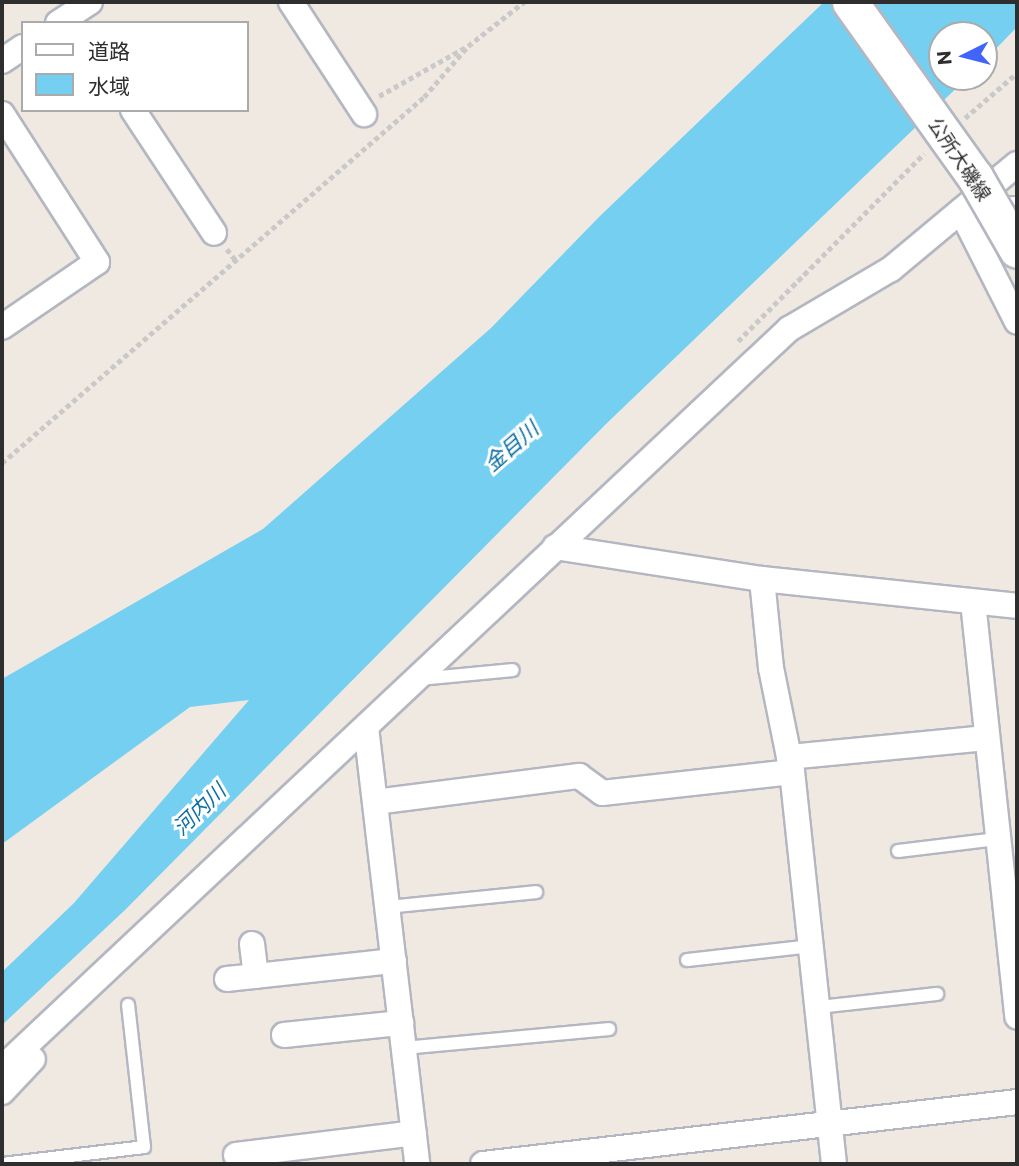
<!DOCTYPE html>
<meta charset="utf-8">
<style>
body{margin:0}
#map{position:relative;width:1019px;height:1166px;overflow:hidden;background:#efe9e1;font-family:Commissioner,"Noto Sans JP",sans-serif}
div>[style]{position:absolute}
.water>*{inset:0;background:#75cff0}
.path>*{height:4.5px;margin-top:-2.25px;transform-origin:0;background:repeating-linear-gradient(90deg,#c9c9c9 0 5px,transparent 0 8.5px)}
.roads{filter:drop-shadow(2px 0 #b4b7c1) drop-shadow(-2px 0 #b4b7c1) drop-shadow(0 2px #b4b7c1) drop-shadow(0 -2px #b4b7c1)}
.lane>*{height:12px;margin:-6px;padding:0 6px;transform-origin:6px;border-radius:6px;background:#fff}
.street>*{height:24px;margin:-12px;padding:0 12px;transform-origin:12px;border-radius:12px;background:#fff}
.bridges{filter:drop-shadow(2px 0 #b4b7c1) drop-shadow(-2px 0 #b4b7c1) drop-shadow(0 2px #b4b7c1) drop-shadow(0 -2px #b4b7c1)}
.secondary-bridge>*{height:35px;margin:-17.5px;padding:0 17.5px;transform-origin:17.5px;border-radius:17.5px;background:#fff}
span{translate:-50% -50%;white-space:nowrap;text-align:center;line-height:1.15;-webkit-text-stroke:6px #fff;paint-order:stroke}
.street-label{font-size:19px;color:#2e2e2e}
.water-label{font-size:21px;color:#0d6fa3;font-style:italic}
.frame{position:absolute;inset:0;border:4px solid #2e2e2e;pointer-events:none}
.legend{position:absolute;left:21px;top:21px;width:228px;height:91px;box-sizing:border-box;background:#fff;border:2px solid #ababab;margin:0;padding:9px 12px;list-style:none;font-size:21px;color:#2e2e2e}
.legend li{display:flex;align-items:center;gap:14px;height:35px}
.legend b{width:35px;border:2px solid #ababab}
.north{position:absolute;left:928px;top:21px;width:70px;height:70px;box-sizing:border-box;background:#fff;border:2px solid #ababab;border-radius:50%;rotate:264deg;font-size:19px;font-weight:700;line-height:28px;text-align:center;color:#2e2e2e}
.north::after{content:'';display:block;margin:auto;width:24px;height:32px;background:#4264fb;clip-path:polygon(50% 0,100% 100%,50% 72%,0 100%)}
</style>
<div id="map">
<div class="water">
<div style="clip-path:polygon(824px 2px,1017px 2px,1017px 27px,984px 61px,984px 35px,942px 35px,942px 77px,968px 77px,606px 424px,125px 910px,2px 1025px,2px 972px,74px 903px,249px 700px,190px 707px,2px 844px,2px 679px,263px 529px,491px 328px,600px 216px)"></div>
</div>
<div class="path">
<div style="left:379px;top:96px;width:100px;rotate:-29.4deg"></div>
<div style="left:965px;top:118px;width:69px;rotate:-40.9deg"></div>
<div style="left:227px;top:249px;width:16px;rotate:52deg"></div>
<div style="left:738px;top:341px;width:264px;rotate:-45.2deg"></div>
<div style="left:2px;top:463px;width:559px;rotate:-40.94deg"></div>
<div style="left:424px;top:97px;width:67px;rotate:-49.2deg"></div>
<div style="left:468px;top:46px;width:71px;rotate:-38.2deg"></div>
</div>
<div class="roads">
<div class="lane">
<div style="left:420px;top:679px;width:93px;rotate:-5.5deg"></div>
<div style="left:898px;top:851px;width:100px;rotate:-6.9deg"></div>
<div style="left:387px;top:907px;width:150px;rotate:-5.7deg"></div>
<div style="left:687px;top:960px;width:126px;rotate:-6.4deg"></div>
<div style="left:819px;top:1007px;width:119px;rotate:-6.3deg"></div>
<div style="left:404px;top:1048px;width:206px;rotate:-5.3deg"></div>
<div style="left:2px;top:1164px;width:143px;rotate:-6.8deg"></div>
<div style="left:144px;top:1147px;width:143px;rotate:-96.4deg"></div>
</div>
<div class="street">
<div style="left:291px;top:2px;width:134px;rotate:56.9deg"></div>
<div style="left:58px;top:23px;width:38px;rotate:-33deg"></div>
<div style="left:2px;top:61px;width:25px;rotate:-34deg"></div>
<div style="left:133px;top:110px;width:147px;rotate:56.6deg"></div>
<div style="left:2px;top:114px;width:176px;rotate:57.3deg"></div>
<div style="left:97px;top:262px;width:115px;rotate:145.6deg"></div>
<div style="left:1017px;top:209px;width:56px;rotate:178deg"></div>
<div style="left:961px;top:211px;width:124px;rotate:63.2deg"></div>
<div style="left:555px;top:547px;width:209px;rotate:8.8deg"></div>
<div style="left:973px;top:602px;width:417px;rotate:83.9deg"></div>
<div style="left:366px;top:727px;width:440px;rotate:83.3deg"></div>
<div style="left:789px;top:757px;width:197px;rotate:-5.5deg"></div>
<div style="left:375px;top:802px;width:206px;rotate:-7.3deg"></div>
<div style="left:579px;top:776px;width:29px;rotate:36deg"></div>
<div style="left:602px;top:793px;width:191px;rotate:-6.3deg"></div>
<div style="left:252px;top:944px;width:32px;rotate:83deg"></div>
<div style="left:227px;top:979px;width:168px;rotate:-6.2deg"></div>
<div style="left:284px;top:1035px;width:118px;rotate:-5.9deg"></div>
<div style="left:2px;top:1068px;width:1080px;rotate:-43.2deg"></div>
<div style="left:789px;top:329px;width:118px;rotate:-30.5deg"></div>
<div style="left:891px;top:269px;width:164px;rotate:-39.8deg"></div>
<div style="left:2px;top:1092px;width:45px;rotate:-46.8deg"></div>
<div style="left:236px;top:1155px;width:179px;rotate:-7deg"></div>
<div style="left:483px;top:1164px;width:538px;rotate:-6.62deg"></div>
<div style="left:834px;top:1164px;width:394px;rotate:-96.1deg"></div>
<div style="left:792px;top:772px;width:106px;rotate:-101.4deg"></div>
<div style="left:771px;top:668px;width:89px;rotate:-95.8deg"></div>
<div style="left:762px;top:579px;width:256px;rotate:6deg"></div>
</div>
</div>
<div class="bridges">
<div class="secondary-bridge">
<div style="left:850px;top:2px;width:215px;rotate:54.5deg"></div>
<div style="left:975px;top:177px;width:84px;rotate:60.1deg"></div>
</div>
</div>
<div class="street-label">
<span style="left:960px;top:159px;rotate:56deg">公所大磯線</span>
</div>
<div class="water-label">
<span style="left:511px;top:446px;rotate:-41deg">金目川</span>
<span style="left:199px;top:809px;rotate:-44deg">河内川</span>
</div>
<div class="frame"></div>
<ul class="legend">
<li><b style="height:9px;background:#fff"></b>道路</li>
<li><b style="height:19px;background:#75cff0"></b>水域</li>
</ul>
<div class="north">N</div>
</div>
